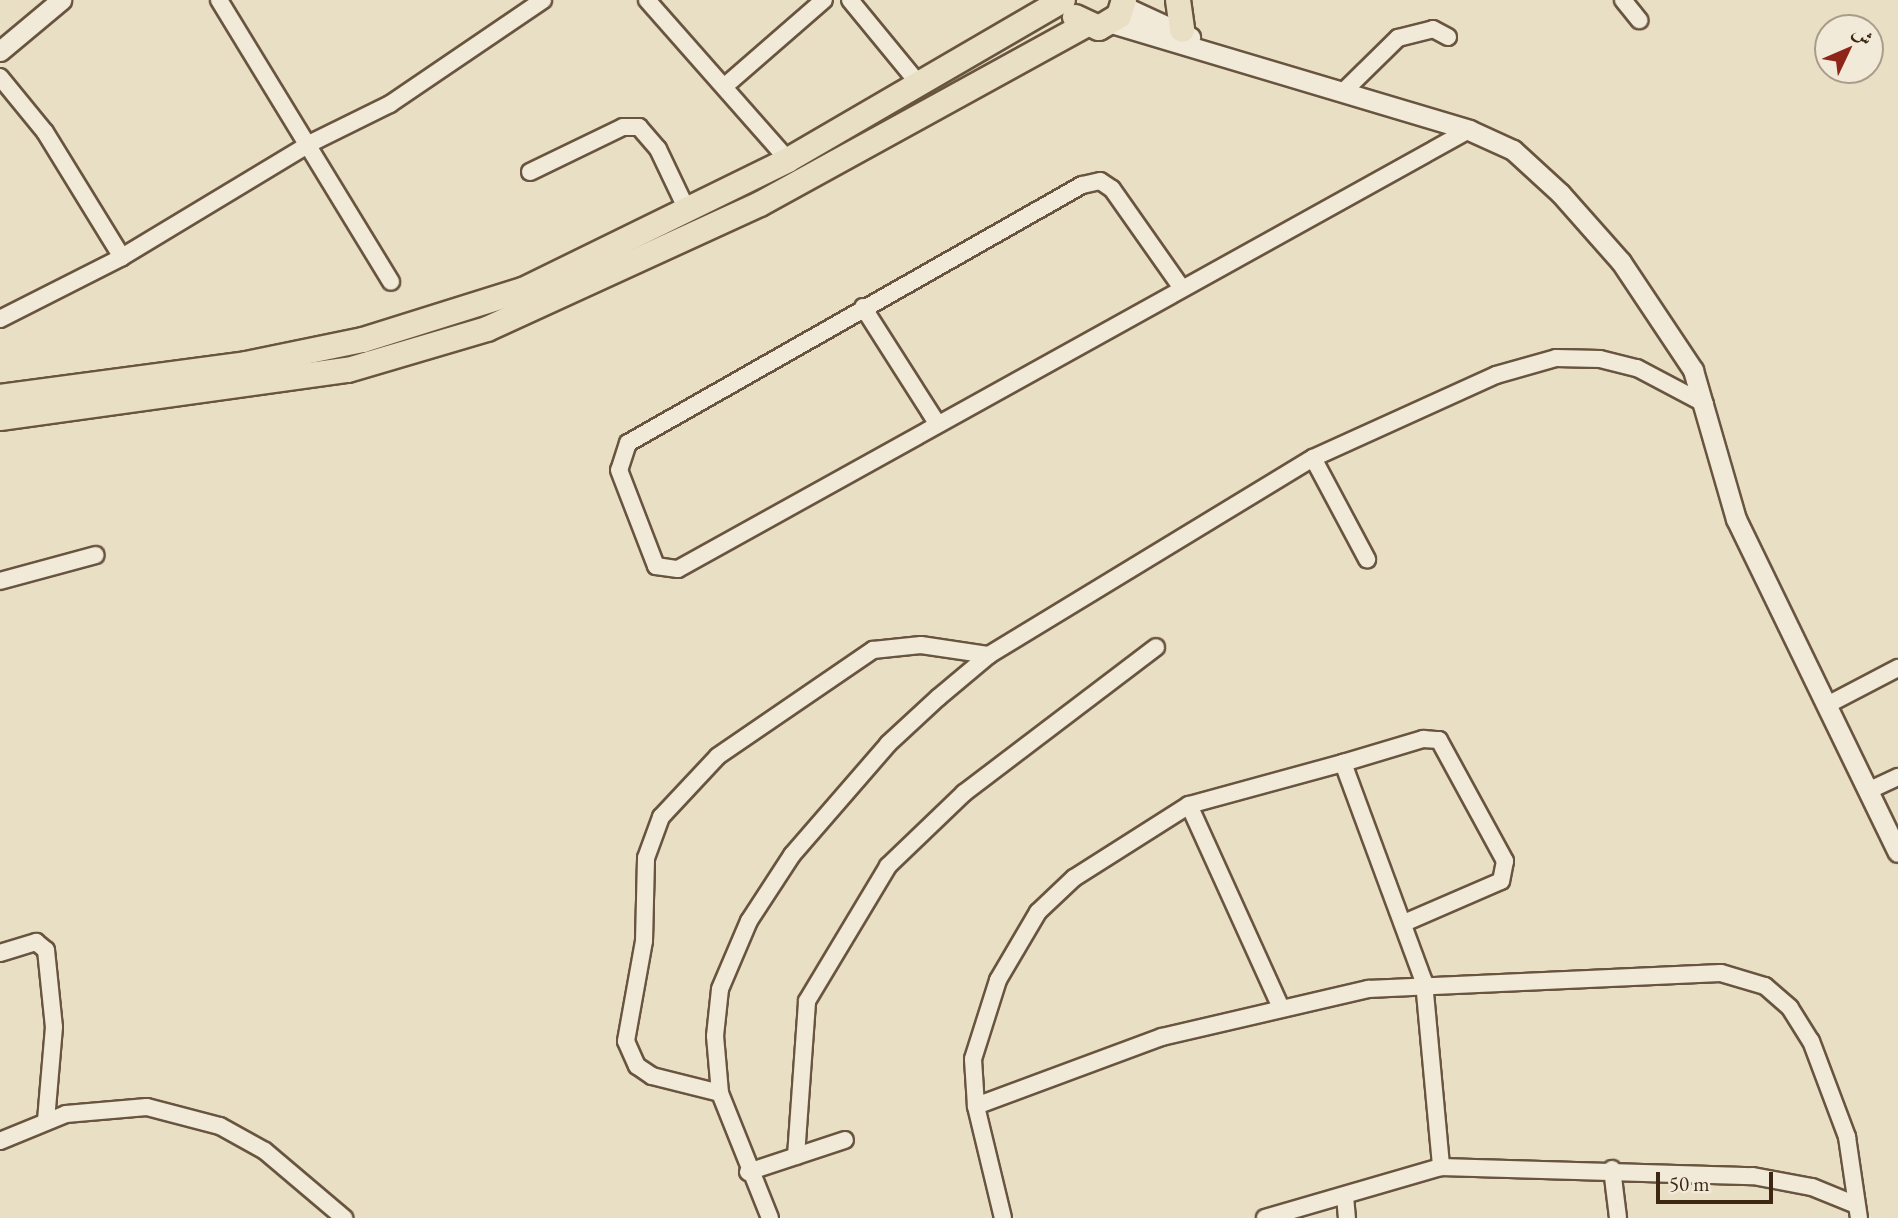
<!DOCTYPE html>
<meta charset="utf-8">
<style>
body{margin:0}
#map{position:relative;width:1898px;height:1218px;overflow:hidden;background:#e9dfc5;font-family:"EB Garamond",Amiri,serif}
div>[style]{position:absolute}
.roads{filter:drop-shadow(2px 0 #69553f) drop-shadow(-2px 0 #69553f) drop-shadow(0 2px #69553f) drop-shadow(0 -2px #69553f)}
.minor>*{height:16px;margin:-8px;padding:0 8px;transform-origin:8px;border-radius:8px;background:#f1ead9}
.tertiary>*{height:19px;margin:-9.5px;padding:0 9.5px;transform-origin:9.5px;border-radius:9.5px;background:#f1ead9}
.primary>*{height:24px;margin:-12px;padding:0 12px;transform-origin:12px;border-radius:12px;background:#e9dfc5}
span{translate:-50% -50%;white-space:nowrap;text-align:center;line-height:1.15;-webkit-text-stroke:7px #f1ead9;paint-order:stroke}
.north{position:absolute;left:1814px;top:14px;width:70px;height:70px;box-sizing:border-box;background:#f1ead9;border:2px solid #a99c89;border-radius:50%;rotate:46deg;font-size:19px;font-weight:700;line-height:28px;text-align:center;color:#3e2712}
.north::after{content:'';display:block;margin:auto;width:24px;height:32px;background:#8f2418;clip-path:polygon(50% 0,100% 100%,50% 72%,0 100%)}
.scale{position:absolute;left:1656px;top:1172px;width:117px;height:32px;box-sizing:border-box;border:4px solid #3e2712;border-top:0;padding-left:9px;font-size:21px;line-height:24px;white-space:nowrap;color:#3e2712;-webkit-text-stroke:5px #f1ead9;paint-order:stroke}
</style>
<div id="map">
<div class="roads">
<div class="minor">
<div style="left:219px;top:0;width:330px;rotate:58.6deg"></div>
<div style="left:647px;top:0;width:213px;rotate:48.6deg"></div>
<div style="left:850px;top:0;width:109px;rotate:50.6deg"></div>
<div style="left:1623px;top:0;width:26px;rotate:51deg"></div>
<div style="left:0;top:77px;width:71px;rotate:50.7deg"></div>
<div style="left:45px;top:132px;width:147px;rotate:58.4deg"></div>
<div style="left:725px;top:86px;width:131px;rotate:-41deg"></div>
<div style="left:1344px;top:91px;width:76px;rotate:-44.5deg"></div>
<div style="left:1398px;top:38px;width:36px;rotate:-14deg"></div>
<div style="left:1433px;top:29px;width:17px;rotate:28deg"></div>
<div style="left:530px;top:172px;width:103px;rotate:-25.8deg"></div>
<div style="left:623px;top:127px;width:16px"></div>
<div style="left:639px;top:127px;width:29px;rotate:49deg"></div>
<div style="left:658px;top:149px;width:70px;rotate:64.5deg"></div>
<div style="left:1181px;top:287px;width:120px;rotate:-125.1deg"></div>
<div style="left:1112px;top:189px;width:14px;rotate:-146deg"></div>
<div style="left:1100px;top:181px;width:18px;rotate:167deg"></div>
<div style="left:1082px;top:185px;width:522px;rotate:150.39deg"></div>
<div style="left:628px;top:443px;width:28px;rotate:108deg"></div>
<div style="left:619px;top:470px;width:103px;rotate:68.9deg"></div>
<div style="left:656px;top:566px;width:22px;rotate:8deg"></div>
<div style="left:678px;top:569px;width:905px;rotate:-29.03deg"></div>
<div style="left:863px;top:307px;width:138px;rotate:57.5deg"></div>
<div style="left:0;top:319px;width:137px;rotate:-26.9deg"></div>
<div style="left:122px;top:257px;width:218px;rotate:-31.1deg"></div>
<div style="left:309px;top:144px;width:90px;rotate:-26.3deg"></div>
<div style="left:390px;top:104px;width:185px;rotate:-34.2deg"></div>
<div style="left:1313px;top:458px;width:115px;rotate:61.9deg"></div>
<div style="left:0;top:581px;width:99px;rotate:-15.2deg"></div>
<div style="left:1829px;top:704px;width:78px;rotate:-27.6deg"></div>
<div style="left:1343px;top:763px;width:84px;rotate:-16.7deg"></div>
<div style="left:1423px;top:739px;width:16px;rotate:4deg"></div>
<div style="left:1439px;top:740px;width:138px;rotate:61.4deg"></div>
<div style="left:1505px;top:861px;width:20px;rotate:101deg"></div>
<div style="left:1501px;top:881px;width:106px;rotate:156.6deg"></div>
<div style="left:1872px;top:789px;width:29px;rotate:-25deg"></div>
<div style="left:1189px;top:805px;width:221px;rotate:65.6deg"></div>
<div style="left:0;top:953px;width:38px;rotate:-17deg"></div>
<div style="left:36px;top:942px;width:13px;rotate:39deg"></div>
<div style="left:46px;top:950px;width:77px;rotate:84.1deg"></div>
<div style="left:54px;top:1027px;width:94px;rotate:94.9deg"></div>
<div style="left:720px;top:1093px;width:70px;rotate:-166deg"></div>
<div style="left:652px;top:1076px;width:18px;rotate:-146deg"></div>
<div style="left:637px;top:1066px;width:27px;rotate:-114deg"></div>
<div style="left:626px;top:1041px;width:102px;rotate:-79.8deg"></div>
<div style="left:644px;top:941px;width:83px;rotate:-88.6deg"></div>
<div style="left:646px;top:858px;width:44px;rotate:-69.9deg"></div>
<div style="left:661px;top:817px;width:83px;rotate:-46.9deg"></div>
<div style="left:718px;top:756px;width:188px;rotate:-34.4deg"></div>
<div style="left:873px;top:650px;width:48px;rotate:-5.9deg"></div>
<div style="left:921px;top:645px;width:69px;rotate:8.4deg"></div>
<div style="left:976px;top:1106px;width:198px;rotate:-20.4deg"></div>
<div style="left:1162px;top:1037px;width:212px;rotate:-13.1deg"></div>
<div style="left:1368px;top:989px;width:353px;rotate:-2.6deg"></div>
<div style="left:1721px;top:973px;width:46px;rotate:16.5deg"></div>
<div style="left:1765px;top:986px;width:33px;rotate:41deg"></div>
<div style="left:1790px;top:1008px;width:39px;rotate:58deg"></div>
<div style="left:1811px;top:1041px;width:103px;rotate:69.4deg"></div>
<div style="left:1847px;top:1137px;width:82px;rotate:81.6deg"></div>
<div style="left:0;top:1141px;width:71px;rotate:-22.2deg"></div>
<div style="left:66px;top:1114px;width:81px;rotate:-4.9deg"></div>
<div style="left:147px;top:1107px;width:75px;rotate:14.6deg"></div>
<div style="left:220px;top:1126px;width:51px;rotate:29.1deg"></div>
<div style="left:265px;top:1151px;width:104px;rotate:40.3deg"></div>
<div style="left:796px;top:1156px;width:155px;rotate:-85.9deg"></div>
<div style="left:807px;top:1001px;width:157px;rotate:-59deg"></div>
<div style="left:888px;top:866px;width:105px;rotate:-43.8deg"></div>
<div style="left:964px;top:793px;width:241px;rotate:-37.2deg"></div>
<div style="left:1612px;top:1169px;width:49px;rotate:83deg"></div>
<div style="left:748px;top:1172px;width:102px;rotate:-18.3deg"></div>
<div style="left:1345px;top:1196px;width:22px;rotate:85deg"></div>
<div style="left:770px;top:1218px;width:135px;rotate:-111.8deg"></div>
<div style="left:720px;top:1093px;width:57px;rotate:-95deg"></div>
<div style="left:715px;top:1036px;width:47px;rotate:-83.9deg"></div>
<div style="left:720px;top:989px;width:74px;rotate:-66.9deg"></div>
<div style="left:749px;top:921px;width:79px;rotate:-56.9deg"></div>
<div style="left:792px;top:855px;width:147px;rotate:-49.1deg"></div>
<div style="left:888px;top:744px;width:69px;rotate:-42.7deg"></div>
<div style="left:939px;top:697px;width:65px;rotate:-40deg"></div>
<div style="left:989px;top:655px;width:379px;rotate:-31.3deg"></div>
<div style="left:1313px;top:458px;width:201px;rotate:-24.4deg"></div>
<div style="left:1496px;top:375px;width:62px;rotate:-15.8deg"></div>
<div style="left:1556px;top:358px;width:44px;rotate:1.3deg"></div>
<div style="left:1600px;top:359px;width:38px;rotate:14deg"></div>
<div style="left:1637px;top:368px;width:77px;rotate:27.9deg"></div>
<div style="left:1003px;top:1218px;width:115px;rotate:-103.6deg"></div>
<div style="left:976px;top:1106px;width:47px;rotate:-93.7deg"></div>
<div style="left:973px;top:1059px;width:83px;rotate:-72.4deg"></div>
<div style="left:998px;top:980px;width:79px;rotate:-59.5deg"></div>
<div style="left:1038px;top:912px;width:50px;rotate:-43.4deg"></div>
<div style="left:1074px;top:878px;width:136px;rotate:-32.4deg"></div>
<div style="left:1189px;top:805px;width:160px;rotate:-15.3deg"></div>
<div style="left:1343px;top:763px;width:233px;rotate:69.7deg"></div>
<div style="left:1424px;top:982px;width:186px;rotate:84.7deg"></div>
<div style="left:1265px;top:1218px;width:183px;rotate:-16.2deg"></div>
<div style="left:1441px;top:1167px;width:312px;rotate:1.7deg"></div>
<div style="left:1753px;top:1176px;width:60px;rotate:10.6deg"></div>
<div style="left:1812px;top:1187px;width:48px;rotate:22.2deg"></div>
</div>
<div class="tertiary">
<div style="left:1123px;top:6px;width:74px;rotate:24.8deg"></div>
<div style="left:1111px;top:23px;width:374px;rotate:16.6deg"></div>
<div style="left:1469px;top:130px;width:48px;rotate:24.4deg"></div>
<div style="left:1513px;top:150px;width:64px;rotate:42.5deg"></div>
<div style="left:1560px;top:193px;width:92px;rotate:48.5deg"></div>
<div style="left:1621px;top:262px;width:130px;rotate:56.3deg"></div>
<div style="left:1693px;top:370px;width:155px;rotate:73.9deg"></div>
<div style="left:1736px;top:519px;width:370px;rotate:64.1deg"></div>
<div style="left:0;top:51px;width:80px;rotate:-39.9deg"></div>
</div>
<div class="primary">
<div style="left:1178px;top:0;width:30px;rotate:82deg"></div>
<div style="left:1075px;top:17px;width:26px;rotate:25deg"></div>
<div style="left:1099px;top:28px;width:23px;rotate:-31deg"></div>
<div style="left:1119px;top:16px;width:17px;rotate:-73deg"></div>
<div style="left:0;top:397px;width:248px;rotate:-7.6deg"></div>
<div style="left:246px;top:364px;width:119px;rotate:-11.6deg"></div>
<div style="left:363px;top:340px;width:168px;rotate:-17.4deg"></div>
<div style="left:523px;top:290px;width:295px;rotate:-26.1deg"></div>
<div style="left:788px;top:160px;width:318px;rotate:-30.2deg"></div>
<div style="left:0;top:418px;width:351px;rotate:-7.9deg"></div>
<div style="left:348px;top:370px;width:145px;rotate:-16.4deg"></div>
<div style="left:487px;top:329px;width:300px;rotate:-24.6deg"></div>
<div style="left:760px;top:204px;width:372px;rotate:-28.8deg"></div>
</div>
</div>
<div class="north">ش</div>
<div class="scale">50 m</div>
</div>
